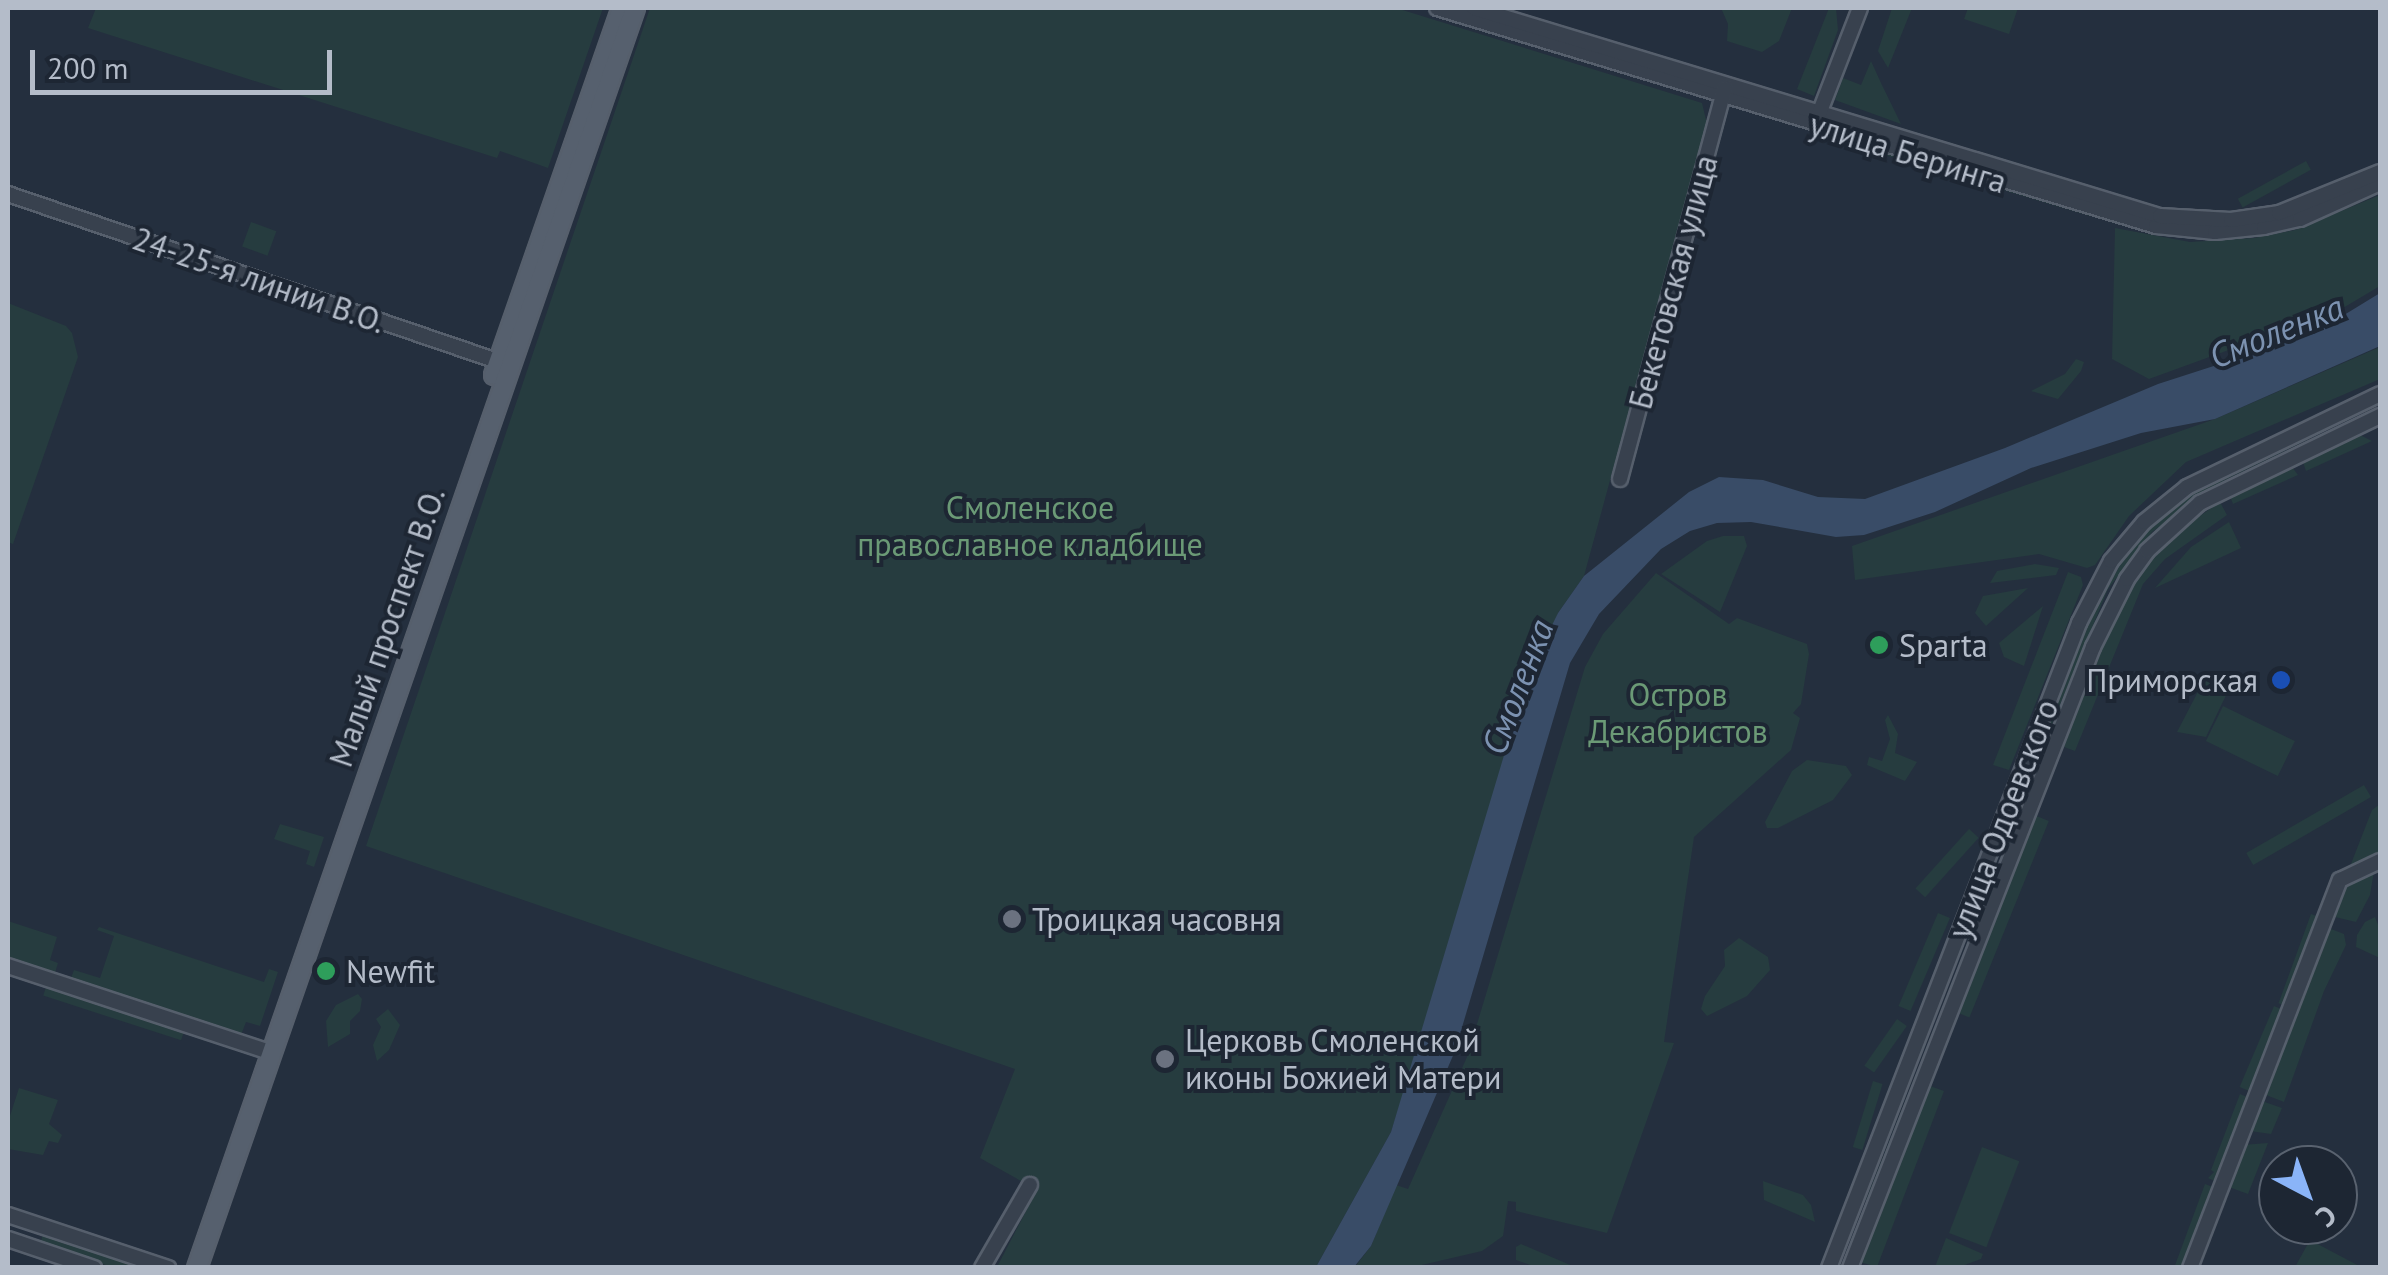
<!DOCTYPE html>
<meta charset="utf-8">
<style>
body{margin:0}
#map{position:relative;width:2388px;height:1275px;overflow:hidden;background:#242f3e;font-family:"PT Sans",sans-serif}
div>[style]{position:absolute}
.green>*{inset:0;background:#263c3f;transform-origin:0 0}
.water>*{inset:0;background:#394c67}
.roads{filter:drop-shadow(2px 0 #565f6c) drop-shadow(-2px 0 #565f6c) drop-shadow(0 2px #565f6c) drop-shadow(0 -2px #565f6c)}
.minor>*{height:14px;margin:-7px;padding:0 7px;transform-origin:7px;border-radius:7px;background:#38414e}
.major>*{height:18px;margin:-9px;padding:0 9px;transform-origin:9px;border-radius:9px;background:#56606e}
.dots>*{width:28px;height:28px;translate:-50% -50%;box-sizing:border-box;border:5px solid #1d2633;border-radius:50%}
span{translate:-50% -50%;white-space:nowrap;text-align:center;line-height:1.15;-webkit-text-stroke:8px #1d2633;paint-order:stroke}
.street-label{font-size:32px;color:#b4bcc9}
.park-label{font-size:32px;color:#6b9a76}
.poi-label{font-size:32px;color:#b4bcc9}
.left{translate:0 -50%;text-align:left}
.right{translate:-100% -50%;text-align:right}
.water-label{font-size:35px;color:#7c92b1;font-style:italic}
.frame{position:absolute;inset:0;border:10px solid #b4bcc9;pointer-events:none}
.north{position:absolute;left:2258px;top:1145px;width:100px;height:100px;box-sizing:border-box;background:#1d2633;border:2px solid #59626f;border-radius:50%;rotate:139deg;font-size:28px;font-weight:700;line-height:40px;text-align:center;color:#b4bcc9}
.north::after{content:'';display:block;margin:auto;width:35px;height:45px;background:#8ab4f8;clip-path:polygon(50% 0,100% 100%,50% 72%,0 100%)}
.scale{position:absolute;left:30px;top:50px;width:302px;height:45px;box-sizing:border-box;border:5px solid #b4bcc9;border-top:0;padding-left:12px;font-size:30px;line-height:35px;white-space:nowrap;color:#b4bcc9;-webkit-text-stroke:8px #1d2633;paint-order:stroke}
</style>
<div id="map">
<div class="green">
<div style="clip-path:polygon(96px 8px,108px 10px,603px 8px,548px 168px,500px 151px,497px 158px,88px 28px)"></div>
<div style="clip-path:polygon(650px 8px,1396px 8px,1702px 103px,1707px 124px,1584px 576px,1558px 613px,1391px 1132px,1316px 1267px,997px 1267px,1037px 1190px,980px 1158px,1015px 1069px,366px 846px)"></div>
<div style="clip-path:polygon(1721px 8px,1792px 8px,1779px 41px,1762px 52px,1727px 41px,1728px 24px)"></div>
<div style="clip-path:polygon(1829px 8px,1836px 8px,1838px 30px,1814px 96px,1797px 89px)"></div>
<div style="clip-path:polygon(1892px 8px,1912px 8px,1888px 68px,1878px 51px)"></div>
<div style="clip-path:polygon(1968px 8px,2018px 8px,2009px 34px,1964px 19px)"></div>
<div style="clip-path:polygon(1871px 61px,1881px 83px,1901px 124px,1835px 100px,1843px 78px,1861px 85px)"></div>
<div style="clip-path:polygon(1839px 136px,2091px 214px,2090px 216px,1838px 141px)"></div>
<div style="left:2306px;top:161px;width:10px;height:78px;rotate:61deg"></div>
<div style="clip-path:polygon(2380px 195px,2380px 286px,2306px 330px,2290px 328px,2276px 340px,2259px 339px,2149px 379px,2112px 359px,2115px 228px,2190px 242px,2254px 238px,2295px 230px)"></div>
<div style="left:251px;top:222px;width:27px;height:26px;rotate:20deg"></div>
<div style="clip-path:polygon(8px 303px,66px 326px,72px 333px,78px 357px,13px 544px,8px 542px)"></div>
<div style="clip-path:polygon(2380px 347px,2380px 379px,2186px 462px,2129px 516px,2095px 565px,2087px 568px,2039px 554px,1855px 580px,1852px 546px,2215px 419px)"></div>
<div style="clip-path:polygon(2076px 359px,2084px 362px,2081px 371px,2058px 399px,2031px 391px,2065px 374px)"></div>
<div style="clip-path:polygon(2380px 404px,2221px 482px,2152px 532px,2108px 589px,2027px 784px,2023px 783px,2086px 625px,2126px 554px,2150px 529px,2182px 501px,2220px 478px)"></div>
<div style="clip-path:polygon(2360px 435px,2372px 441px,2306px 471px,2303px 462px)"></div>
<div style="clip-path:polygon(2292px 467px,2298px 475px,2233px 504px,2230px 496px)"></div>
<div style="clip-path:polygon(2220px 502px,2227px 515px,2165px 559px,2143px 584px,2075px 751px,2064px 747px,2108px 626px,2144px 565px,2177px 532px)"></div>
<div style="clip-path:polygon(2229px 522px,2241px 548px,2155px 588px,2191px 547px)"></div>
<div style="clip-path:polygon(1723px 536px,1744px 536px,1747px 546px,1720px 612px,1661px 574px,1707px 541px)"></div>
<div style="clip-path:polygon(2035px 564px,2059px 568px,2056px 575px,1990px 583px,1997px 571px)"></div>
<div style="clip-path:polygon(2068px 572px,2081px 577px,2083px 585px,2009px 770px,1993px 765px)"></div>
<div style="clip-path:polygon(1656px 573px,1729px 624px,1737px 618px,1807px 644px,1809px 654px,1801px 704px,1793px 713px,1800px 718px,1791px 750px,1694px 837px,1664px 1042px,1674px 1043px,1607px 1233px,1516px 1211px,1516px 1202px,1508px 1201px,1503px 1236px,1482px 1251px,1413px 1267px,1354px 1268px,1371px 1246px,1396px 1185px,1408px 1189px,1467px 1057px,1585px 667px,1603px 634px)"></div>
<div style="clip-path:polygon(2028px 588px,1986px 626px,1975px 613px,1983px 596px)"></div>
<div style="clip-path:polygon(2043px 606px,2024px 666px,2004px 657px,1999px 643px)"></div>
<div style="clip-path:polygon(2210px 678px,2230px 687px,2206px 737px,2177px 732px,2204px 680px)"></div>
<div style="left:2223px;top:706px;width:80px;height:39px;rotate:26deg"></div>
<div style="clip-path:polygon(1888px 715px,1898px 734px,1895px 753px,1917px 762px,1905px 781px,1867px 765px,1869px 757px,1882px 761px,1890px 739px,1885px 720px)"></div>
<div style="clip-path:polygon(1807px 760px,1846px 766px,1852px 775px,1833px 800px,1778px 828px,1767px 828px,1765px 822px,1792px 771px)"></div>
<div style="left:2364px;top:785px;width:14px;height:136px;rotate:60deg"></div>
<div style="clip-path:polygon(2380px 804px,2380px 857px,2349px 869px,2372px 810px)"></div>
<div style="left:2034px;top:815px;width:16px;height:212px;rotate:22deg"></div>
<div style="clip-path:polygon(280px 824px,324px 837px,314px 867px,306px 864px,310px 851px,274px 839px)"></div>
<div style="left:1969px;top:829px;width:13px;height:80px;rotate:42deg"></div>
<div style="clip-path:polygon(2374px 871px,2370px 895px,2356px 922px,2335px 917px,2332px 914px,2342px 886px)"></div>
<div style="clip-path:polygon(1987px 895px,1989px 897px,1867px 1203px,1866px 1200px)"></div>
<div style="left:1938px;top:913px;width:13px;height:101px;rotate:23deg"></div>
<div style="left:2311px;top:914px;width:12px;height:95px;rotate:20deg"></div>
<div style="clip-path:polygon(2375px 917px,2380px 930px,2380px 958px,2356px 947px,2357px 935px,2365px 922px)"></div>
<div style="clip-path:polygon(8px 921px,57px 937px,50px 960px,58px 963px,55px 973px,8px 957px)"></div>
<div style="clip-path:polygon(99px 927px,264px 982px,269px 969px,278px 972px,260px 1026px,246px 1022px,241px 1035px,71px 978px,74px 970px,100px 978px,114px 936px,97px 930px)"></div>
<div style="clip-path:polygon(2326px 927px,2344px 934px,2346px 945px,2324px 991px,2284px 1102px,2261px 1093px)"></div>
<div style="clip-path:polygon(1739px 938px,1768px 957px,1770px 970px,1747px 996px,1707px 1016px,1701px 1009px,1705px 996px,1725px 966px,1724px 950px)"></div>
<div style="left:46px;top:987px;width:145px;height:9px;rotate:18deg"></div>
<div style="clip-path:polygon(358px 994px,362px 999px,360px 1011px,350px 1021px,350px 1034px,328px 1047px,326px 1021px,336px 1005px)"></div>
<div style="left:2274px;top:1006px;width:13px;height:88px;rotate:23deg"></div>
<div style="clip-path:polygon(388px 1009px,400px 1025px,389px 1050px,377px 1061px,373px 1045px,381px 1027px,376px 1019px)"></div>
<div style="left:1897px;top:1019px;width:12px;height:57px;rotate:35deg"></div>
<div style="left:1873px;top:1081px;width:10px;height:69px;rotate:17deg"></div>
<div style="clip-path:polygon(1930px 1086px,1944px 1091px,1877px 1267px,1860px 1262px)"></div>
<div style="clip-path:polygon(19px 1088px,58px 1100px,49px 1124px,62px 1135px,58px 1143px,49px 1141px,43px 1155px,8px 1149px,8px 1122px)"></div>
<div style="clip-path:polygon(2240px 1094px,2252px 1099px,2219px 1183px,2208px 1178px,2214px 1172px,2211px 1170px)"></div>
<div style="clip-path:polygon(2259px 1100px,2282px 1108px,2271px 1134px,2250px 1131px)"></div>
<div style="clip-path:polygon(2268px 1143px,2248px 1194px,2226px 1186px,2242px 1145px)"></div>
<div style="left:1982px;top:1147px;width:40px;height:92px;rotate:21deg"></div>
<div style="clip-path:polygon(1763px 1181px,1803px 1195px,1811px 1205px,1815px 1222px,1764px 1200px)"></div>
<div style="clip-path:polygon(2205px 1184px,2218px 1189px,2187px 1267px,2174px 1268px)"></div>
<div style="clip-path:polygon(44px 1231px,154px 1267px,112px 1267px,40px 1244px)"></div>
<div style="clip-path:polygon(1946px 1238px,1983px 1254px,1981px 1259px,1959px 1267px,1935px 1267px)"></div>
<div style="clip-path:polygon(2310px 1240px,2361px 1267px,2295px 1267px)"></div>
<div style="clip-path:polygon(1521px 1244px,1575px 1267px,1536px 1267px,1516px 1260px,1516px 1247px)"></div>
</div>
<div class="water">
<div style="clip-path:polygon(2380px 293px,2380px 346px,2215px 419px,2141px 433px,2031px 468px,1935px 512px,1864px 535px,1836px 537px,1751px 522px,1717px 523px,1690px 531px,1661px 549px,1599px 614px,1570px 663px,1455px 1051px,1371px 1246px,1354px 1267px,1316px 1267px,1391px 1132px,1529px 672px,1558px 613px,1584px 576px,1689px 492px,1719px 477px,1763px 480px,1818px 497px,1865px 499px,2005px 448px,2158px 384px,2313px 334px)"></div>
</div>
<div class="roads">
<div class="minor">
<div style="left:1437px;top:8px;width:751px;rotate:16.87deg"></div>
<div style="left:2156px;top:226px;width:59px;rotate:5.8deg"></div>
<div style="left:2215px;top:232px;width:49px;rotate:-5.8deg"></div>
<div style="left:2264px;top:227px;width:37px;rotate:-13deg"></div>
<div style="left:2300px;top:219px;width:88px;rotate:-24.2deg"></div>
<div style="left:1474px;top:8px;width:717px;rotate:16.87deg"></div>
<div style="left:2160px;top:216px;width:71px;rotate:3.2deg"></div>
<div style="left:2231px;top:220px;width:49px;rotate:-8.3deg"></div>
<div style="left:2279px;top:213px;width:109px;rotate:-22.1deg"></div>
<div style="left:1817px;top:119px;width:119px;rotate:-68.8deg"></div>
<div style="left:8px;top:194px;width:529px;rotate:18.85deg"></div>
<div style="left:1620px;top:479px;width:405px;rotate:-75deg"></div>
<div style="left:8px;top:966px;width:278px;rotate:18.2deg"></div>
<div style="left:8px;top:1215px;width:169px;rotate:18.3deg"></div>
<div style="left:8px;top:1239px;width:91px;rotate:18.6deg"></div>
<div style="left:982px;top:1268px;width:96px;rotate:-60deg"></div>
<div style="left:1829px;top:1268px;width:692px;rotate:-68.81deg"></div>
<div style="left:2079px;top:623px;width:70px;rotate:-62.7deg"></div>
<div style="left:2111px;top:561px;width:51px;rotate:-49.8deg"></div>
<div style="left:2144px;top:522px;width:55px;rotate:-39.1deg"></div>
<div style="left:2187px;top:487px;width:214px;rotate:-25.7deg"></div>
<div style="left:1850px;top:1268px;width:667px;rotate:-68.63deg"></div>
<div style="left:2093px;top:647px;width:76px;rotate:-63.4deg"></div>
<div style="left:2127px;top:579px;width:34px;rotate:-54deg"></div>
<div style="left:2147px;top:551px;width:72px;rotate:-42.2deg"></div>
<div style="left:2200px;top:503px;width:200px;rotate:-25.8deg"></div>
<div style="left:2190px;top:1268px;width:416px;rotate:-68.9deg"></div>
<div style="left:2340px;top:880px;width:44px;rotate:-25.4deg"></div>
</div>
<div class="major">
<div style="left:494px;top:375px;width:389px;rotate:-70.8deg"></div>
<div style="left:197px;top:1268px;width:1334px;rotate:-70.83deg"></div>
</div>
</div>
<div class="dots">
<div style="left:1879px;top:645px;background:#2e9e5b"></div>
<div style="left:2281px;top:680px;background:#1a4fb4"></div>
<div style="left:1012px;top:919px;background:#6b7280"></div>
<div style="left:326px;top:971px;background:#2e9e5b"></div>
<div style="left:1165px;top:1059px;background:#6b7280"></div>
</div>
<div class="street-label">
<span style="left:1908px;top:153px;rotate:17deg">улица Беринга</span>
<span style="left:259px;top:280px;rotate:19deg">24-25-я линии В.О.</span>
<span style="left:1673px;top:282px;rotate:-75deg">Бекетовская улица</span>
<span style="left:387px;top:627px;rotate:-71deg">Малый проспект В.О.</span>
<span style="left:2003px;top:819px;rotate:-69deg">улица Одоевского</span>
</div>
<div class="park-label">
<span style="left:1030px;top:526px">Смоленское<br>православное кладбище</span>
<span style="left:1678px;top:713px">Остров<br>Декабристов</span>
</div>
<div class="poi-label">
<span class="left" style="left:1899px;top:645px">Sparta</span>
<span class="right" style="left:2258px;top:680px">Приморская</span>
<span class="left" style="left:1032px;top:919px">Троицкая часовня</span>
<span class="left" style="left:346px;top:971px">Newfit</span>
<span class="left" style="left:1185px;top:1059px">Церковь Смоленской<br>иконы Божией Матери</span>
</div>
<div class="water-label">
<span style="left:2276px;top:331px;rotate:-22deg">Смоленка</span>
<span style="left:1517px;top:687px;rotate:-69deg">Смоленка</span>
</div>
<div class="frame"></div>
<div class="north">С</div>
<div class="scale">200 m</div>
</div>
